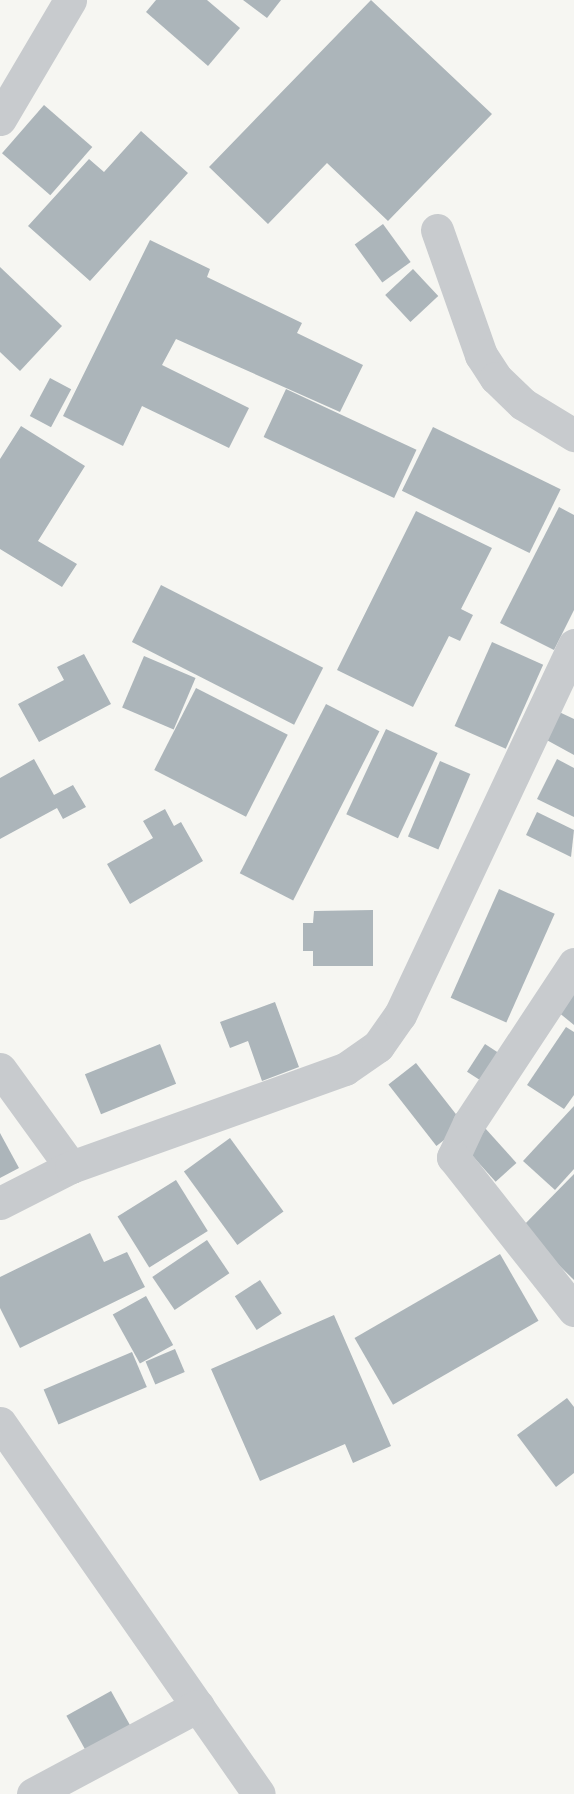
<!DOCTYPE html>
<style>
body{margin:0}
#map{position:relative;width:574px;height:1794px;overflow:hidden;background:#f6f6f2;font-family:"Open Sans",sans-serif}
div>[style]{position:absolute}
.building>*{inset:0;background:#acb5ba;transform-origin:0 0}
.street>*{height:33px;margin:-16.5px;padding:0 16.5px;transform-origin:16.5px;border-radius:16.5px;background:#c8cbce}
span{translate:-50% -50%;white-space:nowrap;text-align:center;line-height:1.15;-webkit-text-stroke:6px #fff;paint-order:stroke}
</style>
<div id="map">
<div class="building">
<div style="clip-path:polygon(156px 0,207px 0,240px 28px,208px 66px,146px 12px)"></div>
<div style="clip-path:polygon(243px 0,281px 0,267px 18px)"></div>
<div style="clip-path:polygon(371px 0,492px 114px,388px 221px,327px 163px,268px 224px,209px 167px)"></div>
<div style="left:44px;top:105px;width:64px;height:64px;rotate:41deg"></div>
<div style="clip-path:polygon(141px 131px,188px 173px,90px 281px,28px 226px,89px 159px,104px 172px)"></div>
<div style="left:383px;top:224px;width:47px;height:35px;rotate:54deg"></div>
<div style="clip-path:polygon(150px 240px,210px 269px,207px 277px,302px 323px,297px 333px,363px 365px,340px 412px,176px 339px,162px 365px,249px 408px,229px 448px,142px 406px,123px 446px,63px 416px)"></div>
<div style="clip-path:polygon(0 267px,62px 326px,20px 371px,0 352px)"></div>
<div style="left:413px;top:269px;width:37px;height:38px;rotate:47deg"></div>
<div style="left:50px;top:378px;width:24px;height:43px;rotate:28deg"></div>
<div style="left:286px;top:389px;width:144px;height:53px;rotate:25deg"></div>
<div style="clip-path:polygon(21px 426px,85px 466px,38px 541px,77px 564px,62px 587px,0 549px,0 459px)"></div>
<div style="left:433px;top:427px;width:142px;height:71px;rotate:26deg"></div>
<div style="clip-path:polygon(559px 507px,574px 515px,574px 610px,554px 650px,500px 623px)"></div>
<div style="clip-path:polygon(416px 511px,492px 548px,461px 609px,473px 615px,460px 641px,449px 636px,413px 707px,337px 670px)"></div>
<div style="left:161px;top:585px;width:182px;height:64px;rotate:27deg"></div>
<div style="left:492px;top:642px;width:56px;height:92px;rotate:24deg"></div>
<div style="clip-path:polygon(84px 654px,111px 704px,39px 742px,18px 704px,64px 680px,57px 667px)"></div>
<div style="left:144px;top:656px;width:56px;height:56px;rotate:23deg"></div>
<div style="left:196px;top:688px;width:103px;height:92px;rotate:27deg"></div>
<div style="left:326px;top:704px;width:60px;height:190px;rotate:27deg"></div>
<div style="clip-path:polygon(557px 711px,574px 719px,574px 755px,543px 738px)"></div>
<div style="left:386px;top:729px;width:57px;height:94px;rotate:25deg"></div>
<div style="clip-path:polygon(34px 759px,54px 795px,73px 785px,86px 807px,63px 819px,57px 808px,0 839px,0 778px)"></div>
<div style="clip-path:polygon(557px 759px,574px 768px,574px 817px,537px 799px)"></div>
<div style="left:440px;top:761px;width:33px;height:82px;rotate:23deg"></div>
<div style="clip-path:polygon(165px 809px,174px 826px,181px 822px,203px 861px,130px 904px,107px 864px,153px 838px,143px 821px)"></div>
<div style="clip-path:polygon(537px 812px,574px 830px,571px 857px,526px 835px)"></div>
<div style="left:499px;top:889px;width:61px;height:119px;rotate:24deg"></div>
<div style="clip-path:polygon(373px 910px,373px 966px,313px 966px,313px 951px,303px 951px,303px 923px,313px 923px,314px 911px)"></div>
<div style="clip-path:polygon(574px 981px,574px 1025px,552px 1007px)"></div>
<div style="clip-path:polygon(275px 1002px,299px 1067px,262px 1081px,248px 1041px,230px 1048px,220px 1022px)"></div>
<div style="clip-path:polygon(566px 1027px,574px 1032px,574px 1095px,564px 1109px,527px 1085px)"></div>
<div style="left:160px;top:1044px;width:43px;height:81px;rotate:68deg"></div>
<div style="left:485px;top:1044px;width:20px;height:33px;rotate:33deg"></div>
<div style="left:416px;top:1063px;width:78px;height:35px;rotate:52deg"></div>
<div style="clip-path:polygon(574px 1106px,574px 1169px,555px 1190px,523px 1161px)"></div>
<div style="left:485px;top:1128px;width:47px;height:28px;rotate:48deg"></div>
<div style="clip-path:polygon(0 1133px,19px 1168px,0 1178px)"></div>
<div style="left:230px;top:1138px;width:91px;height:57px;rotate:54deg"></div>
<div style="clip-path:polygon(574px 1174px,574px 1280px,521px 1228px)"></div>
<div style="left:176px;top:1180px;width:60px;height:69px;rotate:58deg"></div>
<div style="clip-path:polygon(90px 1233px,104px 1262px,127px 1252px,145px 1287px,20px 1348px,0 1308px,0 1277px)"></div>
<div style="left:207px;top:1240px;width:40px;height:66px;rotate:56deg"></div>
<div style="left:500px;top:1254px;width:77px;height:168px;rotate:60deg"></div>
<div style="left:260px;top:1280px;width:40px;height:30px;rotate:57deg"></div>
<div style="left:146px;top:1296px;width:56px;height:38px;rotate:61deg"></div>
<div style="clip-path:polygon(334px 1315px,391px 1446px,353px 1463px,345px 1444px,260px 1481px,211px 1369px)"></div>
<div style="left:175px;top:1349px;width:25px;height:32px;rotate:67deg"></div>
<div style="left:132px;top:1352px;width:38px;height:96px;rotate:67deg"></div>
<div style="clip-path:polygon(567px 1398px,574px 1407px,574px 1473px,556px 1487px,517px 1435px)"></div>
<div style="left:111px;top:1691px;width:41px;height:51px;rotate:61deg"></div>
</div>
<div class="street">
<div style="left:0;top:119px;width:138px;rotate:-59.5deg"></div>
<div style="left:437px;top:230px;width:133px;rotate:70.6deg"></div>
<div style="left:481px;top:355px;width:27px;rotate:57deg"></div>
<div style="left:496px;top:378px;width:37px;rotate:44deg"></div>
<div style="left:523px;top:404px;width:60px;rotate:31.3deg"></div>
<div style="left:574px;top:964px;width:191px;rotate:123.4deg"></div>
<div style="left:469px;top:1123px;width:38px;rotate:115deg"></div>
<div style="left:453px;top:1157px;width:195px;rotate:51.7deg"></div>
<div style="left:0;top:1069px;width:121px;rotate:54.1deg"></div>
<div style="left:0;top:1203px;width:80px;rotate:-26.9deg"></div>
<div style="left:71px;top:1167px;width:291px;rotate:-19.7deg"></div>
<div style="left:345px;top:1069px;width:40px;rotate:-34.9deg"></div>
<div style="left:378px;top:1046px;width:38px;rotate:-55deg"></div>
<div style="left:400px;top:1015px;width:409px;rotate:-64.8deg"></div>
<div style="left:0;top:1423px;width:452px;rotate:55.1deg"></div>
<div style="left:33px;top:1794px;width:187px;rotate:-28.1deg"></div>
</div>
</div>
